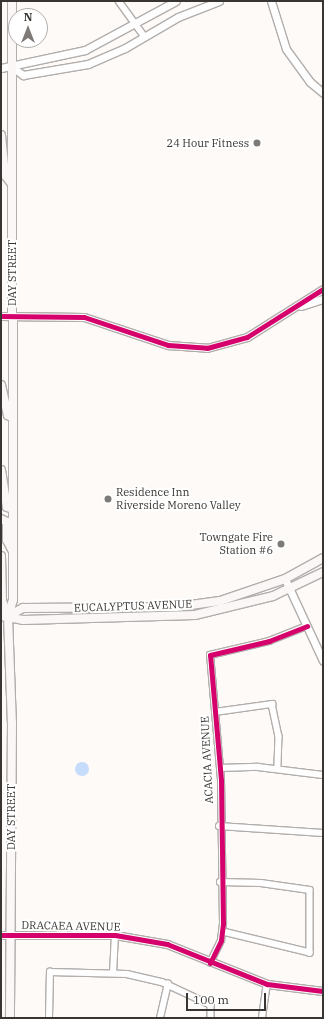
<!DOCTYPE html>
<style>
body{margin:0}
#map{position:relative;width:324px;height:1019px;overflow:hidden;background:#fdfaf7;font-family:"IBM Plex Serif",serif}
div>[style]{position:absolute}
.water>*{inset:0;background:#c5ddfa}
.round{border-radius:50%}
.roads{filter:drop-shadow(1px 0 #b1aeac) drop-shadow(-1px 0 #b1aeac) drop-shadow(0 1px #b1aeac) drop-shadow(0 -1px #b1aeac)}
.minor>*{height:5.5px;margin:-2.75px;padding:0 2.75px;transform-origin:2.75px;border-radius:2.75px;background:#fffefe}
.tertiary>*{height:7px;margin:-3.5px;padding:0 3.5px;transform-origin:3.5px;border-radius:3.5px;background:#fffefe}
.secondary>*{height:8px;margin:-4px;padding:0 4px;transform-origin:4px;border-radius:4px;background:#faf7f6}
.cycleway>*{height:5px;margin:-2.5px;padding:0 2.5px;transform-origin:2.5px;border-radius:2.5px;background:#d6006c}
.dots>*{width:11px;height:11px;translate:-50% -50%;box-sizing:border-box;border:2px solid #fff;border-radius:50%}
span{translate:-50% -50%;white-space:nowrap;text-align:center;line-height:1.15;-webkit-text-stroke:4px #fff;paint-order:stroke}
.poi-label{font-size:11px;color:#383532}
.right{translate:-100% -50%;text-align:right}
.left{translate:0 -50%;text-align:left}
.street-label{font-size:11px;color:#383532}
.frame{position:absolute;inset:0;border:2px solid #383532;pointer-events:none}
.north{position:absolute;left:8px;top:8px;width:40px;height:40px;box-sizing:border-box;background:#fff;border:1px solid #afaead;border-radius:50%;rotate:0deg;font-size:11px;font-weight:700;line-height:16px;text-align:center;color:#383532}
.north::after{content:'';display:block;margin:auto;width:14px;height:18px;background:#7d7a77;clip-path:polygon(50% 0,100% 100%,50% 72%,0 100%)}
.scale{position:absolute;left:186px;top:993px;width:80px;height:18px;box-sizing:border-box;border:2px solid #383532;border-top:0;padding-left:5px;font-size:12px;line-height:14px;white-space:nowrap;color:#383532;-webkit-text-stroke:3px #fff;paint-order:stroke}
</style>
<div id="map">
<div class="water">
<div class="round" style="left:75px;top:762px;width:14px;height:14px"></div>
</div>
<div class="roads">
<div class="minor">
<div style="left:119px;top:1px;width:44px;rotate:54.2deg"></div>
<div style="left:215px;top:712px;width:58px;rotate:-8deg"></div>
<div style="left:272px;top:704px;width:33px;rotate:78deg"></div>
<div style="left:279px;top:736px;width:33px;rotate:92deg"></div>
<div style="left:220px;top:768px;width:38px;rotate:-2deg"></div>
<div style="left:258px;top:767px;width:65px;rotate:7deg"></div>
<div style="left:219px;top:826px;width:104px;rotate:3.9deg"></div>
<div style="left:220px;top:882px;width:41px;rotate:1.4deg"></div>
<div style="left:261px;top:883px;width:49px;rotate:8.1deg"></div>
<div style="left:310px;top:890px;width:63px;rotate:90deg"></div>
<div style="left:310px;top:953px;width:89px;rotate:-166.4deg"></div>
<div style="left:210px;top:963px;width:25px;rotate:-64deg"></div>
<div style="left:221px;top:940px;width:17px;rotate:-83deg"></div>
<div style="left:223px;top:923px;width:143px;rotate:-90.8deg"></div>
<div style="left:221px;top:780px;width:125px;rotate:-95deg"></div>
<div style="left:210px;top:655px;width:61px;rotate:-13.3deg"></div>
<div style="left:269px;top:641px;width:41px;rotate:-21.5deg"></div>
<div style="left:113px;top:973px;width:38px;rotate:-87deg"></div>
<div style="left:49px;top:1018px;width:46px;rotate:-88.8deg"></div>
<div style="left:50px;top:972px;width:77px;rotate:1.5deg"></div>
<div style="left:127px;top:974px;width:36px;rotate:13deg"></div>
<div style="left:162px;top:982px;width:54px;rotate:25.1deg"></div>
<div style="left:211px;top:1005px;width:13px;rotate:90deg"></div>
<div style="left:160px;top:1018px;width:35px;rotate:-77deg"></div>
<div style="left:262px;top:1018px;width:34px;rotate:-82deg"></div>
</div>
<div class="tertiary">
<div style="left:271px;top:1px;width:50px;rotate:72.6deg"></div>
<div style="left:286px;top:49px;width:41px;rotate:54deg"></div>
<div style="left:310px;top:82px;width:17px;rotate:40deg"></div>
<div style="left:12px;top:67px;width:14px;rotate:36deg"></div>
<div style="left:23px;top:75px;width:66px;rotate:-9.6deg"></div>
<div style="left:88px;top:64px;width:40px;rotate:-23.4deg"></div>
<div style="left:125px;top:48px;width:61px;rotate:-30.3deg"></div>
<div style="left:178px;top:17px;width:44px;rotate:-21.3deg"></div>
<div style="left:1px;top:68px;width:86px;rotate:-12.1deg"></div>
<div style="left:85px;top:50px;width:103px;rotate:-28.3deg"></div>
<div style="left:301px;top:306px;width:23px;rotate:-18deg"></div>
<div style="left:1px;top:316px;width:83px;rotate:0.7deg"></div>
<div style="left:84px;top:317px;width:89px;rotate:18.4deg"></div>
<div style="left:168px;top:345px;width:39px;rotate:4deg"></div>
<div style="left:207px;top:348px;width:41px;rotate:-15.4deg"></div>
<div style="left:247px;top:337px;width:90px;rotate:-32.3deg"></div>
<div style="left:285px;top:579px;width:90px;rotate:65.1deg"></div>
<div style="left:1px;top:935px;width:114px"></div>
<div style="left:115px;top:935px;width:53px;rotate:9.8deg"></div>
<div style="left:167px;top:944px;width:108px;rotate:21.8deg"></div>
<div style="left:267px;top:984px;width:56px;rotate:7.1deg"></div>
</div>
<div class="secondary">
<div style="left:1px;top:135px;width:40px;rotate:84.3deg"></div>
<div style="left:5px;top:175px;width:11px;rotate:52deg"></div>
<div style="left:1px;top:385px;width:31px;rotate:77deg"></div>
<div style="left:8px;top:415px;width:4px;rotate:27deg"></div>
<div style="left:1px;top:470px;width:37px;rotate:81deg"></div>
<div style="left:7px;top:507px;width:6px;rotate:18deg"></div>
<div style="left:1px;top:519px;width:7px;rotate:27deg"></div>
<div style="left:7px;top:522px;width:18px;rotate:90deg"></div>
<div style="left:7px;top:540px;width:11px;rotate:63deg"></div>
<div style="left:1px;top:556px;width:45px;rotate:88.7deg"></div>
<div style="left:2px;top:601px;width:16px;rotate:68deg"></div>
<div style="left:8px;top:616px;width:107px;rotate:87.9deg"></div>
<div style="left:12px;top:723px;width:295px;rotate:90.4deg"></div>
<div style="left:1px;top:616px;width:22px;rotate:10deg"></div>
<div style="left:23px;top:620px;width:172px;rotate:-1.7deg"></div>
<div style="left:195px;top:615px;width:80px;rotate:-13.7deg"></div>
<div style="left:273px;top:596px;width:55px;rotate:-25.6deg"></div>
<div style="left:8px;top:616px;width:17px;rotate:-73deg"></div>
<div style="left:13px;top:600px;width:599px;rotate:-90.1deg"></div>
<div style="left:8px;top:616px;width:17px;rotate:-28deg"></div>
<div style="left:23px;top:608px;width:153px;rotate:-0.4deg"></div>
<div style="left:176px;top:607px;width:44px;rotate:-7.8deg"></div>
<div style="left:220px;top:601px;width:69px;rotate:-18.7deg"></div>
<div style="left:285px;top:579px;width:43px;rotate:-28.9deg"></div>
</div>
</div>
<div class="cycleway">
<div style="left:1px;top:316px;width:83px;rotate:0.7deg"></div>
<div style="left:84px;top:317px;width:89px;rotate:18.4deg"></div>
<div style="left:168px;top:345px;width:39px;rotate:4deg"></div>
<div style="left:207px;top:348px;width:41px;rotate:-15.4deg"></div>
<div style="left:247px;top:337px;width:90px;rotate:-32.3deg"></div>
<div style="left:1px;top:935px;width:114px"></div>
<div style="left:115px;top:935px;width:53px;rotate:9.8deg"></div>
<div style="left:167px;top:944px;width:108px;rotate:21.8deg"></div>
<div style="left:267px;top:984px;width:56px;rotate:7.1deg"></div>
<div style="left:210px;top:963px;width:25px;rotate:-64deg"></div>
<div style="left:221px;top:940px;width:17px;rotate:-83deg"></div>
<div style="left:223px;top:923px;width:143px;rotate:-90.8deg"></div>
<div style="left:221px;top:780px;width:125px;rotate:-95deg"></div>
<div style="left:210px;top:655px;width:61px;rotate:-13.3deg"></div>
<div style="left:269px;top:641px;width:41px;rotate:-21.5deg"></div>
</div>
<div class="dots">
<div style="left:257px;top:143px;background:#7d7a77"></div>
<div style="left:108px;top:499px;background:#7d7a77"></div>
<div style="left:281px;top:544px;background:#7d7a77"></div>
</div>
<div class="poi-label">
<span class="right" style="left:249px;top:143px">24 Hour Fitness</span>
<span class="left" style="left:116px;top:499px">Residence Inn<br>Riverside Moreno Valley</span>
<span class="right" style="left:273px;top:544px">Towngate Fire<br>Station #6</span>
</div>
<div class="street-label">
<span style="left:12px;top:273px;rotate:-90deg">DAY STREET</span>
<span style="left:133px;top:606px;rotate:-2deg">EUCALYPTUS AVENUE</span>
<span style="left:207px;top:760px;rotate:-93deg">ACACIA AVENUE</span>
<span style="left:11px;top:817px;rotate:-90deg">DAY STREET</span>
<span style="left:71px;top:926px;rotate:1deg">DRACAEA AVENUE</span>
</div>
<div class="frame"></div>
<div class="north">N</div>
<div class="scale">100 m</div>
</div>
